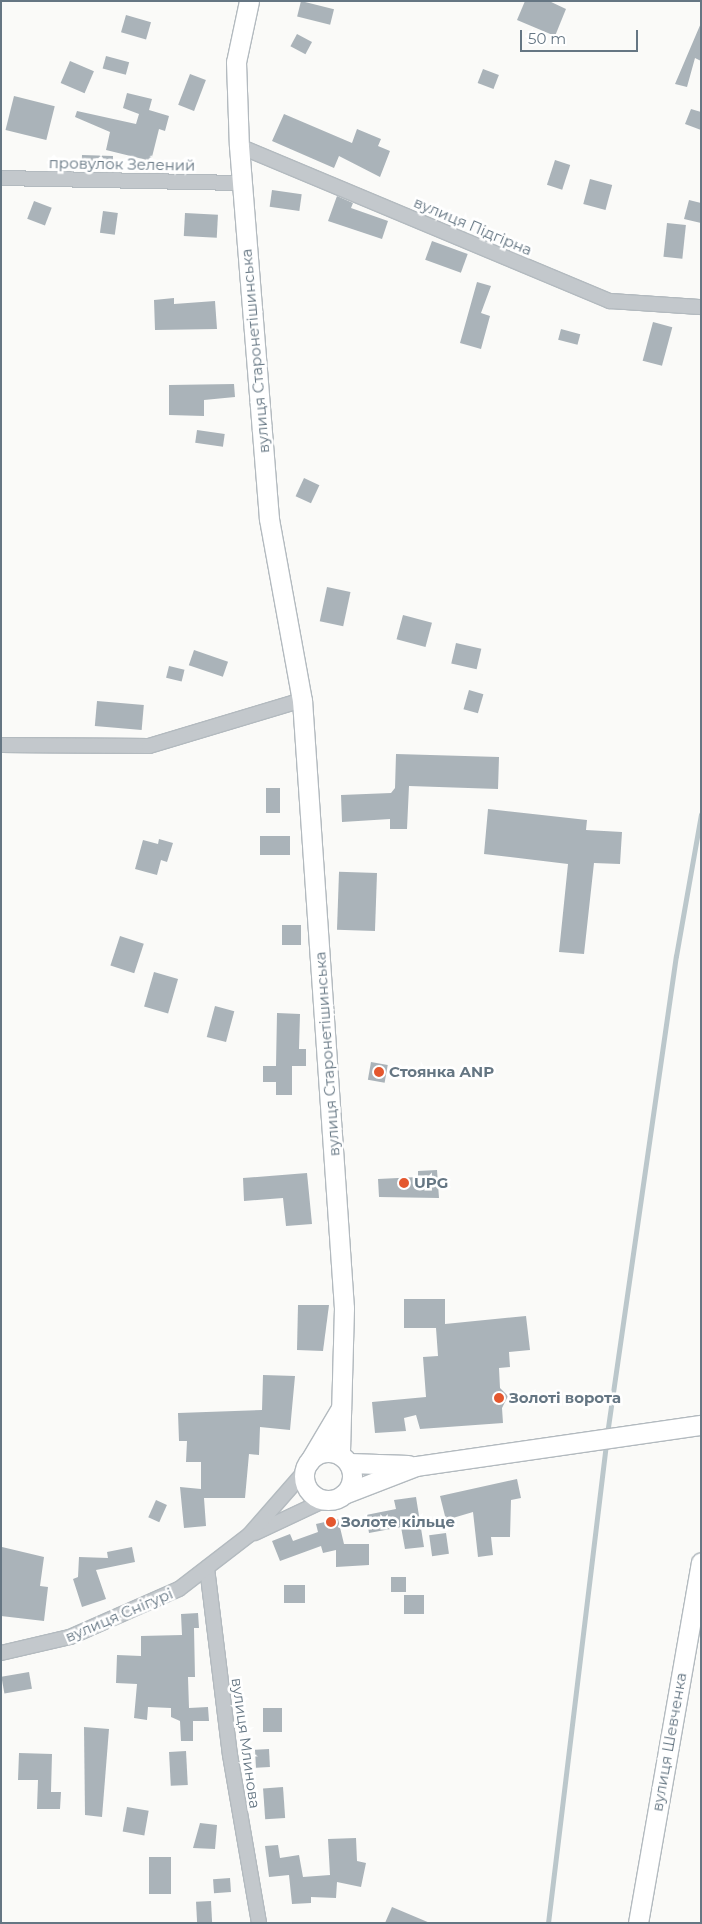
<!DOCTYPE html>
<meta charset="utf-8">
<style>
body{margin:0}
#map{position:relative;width:702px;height:1924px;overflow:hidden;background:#fafaf8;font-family:Montserrat,sans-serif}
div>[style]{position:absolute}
.stream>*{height:5px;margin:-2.5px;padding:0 2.5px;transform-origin:2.5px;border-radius:2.5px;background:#bbc7cb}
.building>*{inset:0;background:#aab3b9;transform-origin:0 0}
.roads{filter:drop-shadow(1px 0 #b3babf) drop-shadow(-1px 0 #b3babf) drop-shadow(0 1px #b3babf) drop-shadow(0 -1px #b3babf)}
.street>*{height:14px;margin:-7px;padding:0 7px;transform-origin:7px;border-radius:7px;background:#c3c8cc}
.secondary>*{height:19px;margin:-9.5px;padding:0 9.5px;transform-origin:9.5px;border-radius:9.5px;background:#fff}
.secondary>.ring{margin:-9.5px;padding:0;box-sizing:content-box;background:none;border:19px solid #fff;border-radius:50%}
.dots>*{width:14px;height:14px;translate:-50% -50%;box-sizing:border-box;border:2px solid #fff;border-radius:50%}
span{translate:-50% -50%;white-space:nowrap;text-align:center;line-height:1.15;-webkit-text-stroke:5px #fff;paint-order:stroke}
.street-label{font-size:15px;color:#657683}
.poi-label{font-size:15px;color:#657683;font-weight:700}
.left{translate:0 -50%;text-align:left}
.frame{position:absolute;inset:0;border:2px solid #657683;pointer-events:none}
.scale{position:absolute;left:520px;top:30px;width:118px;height:22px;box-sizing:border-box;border:2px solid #657683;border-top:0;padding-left:6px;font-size:15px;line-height:18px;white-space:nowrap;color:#657683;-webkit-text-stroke:4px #fff;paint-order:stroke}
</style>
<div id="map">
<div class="stream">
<div style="left:607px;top:1434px;width:483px;rotate:-81.8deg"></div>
<div style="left:676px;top:956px;width:144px;rotate:-80deg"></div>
<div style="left:548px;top:1923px;width:484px;rotate:-83.1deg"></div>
</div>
<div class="building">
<div style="left:301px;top:1px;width:34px;height:16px;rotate:14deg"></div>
<div style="clip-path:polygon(525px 1px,549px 1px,566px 9px,555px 36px,517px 20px)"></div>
<div style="left:126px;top:15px;width:26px;height:18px;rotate:16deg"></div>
<div style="clip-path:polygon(701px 23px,701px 61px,695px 58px,687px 87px,675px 84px)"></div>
<div style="left:297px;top:34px;width:17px;height:14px;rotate:28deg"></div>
<div style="left:106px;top:56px;width:24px;height:13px;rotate:15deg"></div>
<div style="left:70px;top:61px;width:26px;height:24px;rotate:23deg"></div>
<div style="left:483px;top:69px;width:17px;height:15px;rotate:21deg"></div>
<div style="left:190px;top:74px;width:17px;height:33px;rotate:21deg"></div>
<div style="clip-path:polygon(127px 93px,152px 99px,149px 110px,169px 116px,165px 131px,159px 129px,151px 161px,106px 150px,110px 132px,75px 117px,77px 111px,136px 124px,139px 114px,123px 108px)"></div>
<div style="left:14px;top:96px;width:42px;height:35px;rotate:14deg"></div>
<div style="clip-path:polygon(691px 109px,701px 112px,701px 130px,685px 124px)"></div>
<div style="clip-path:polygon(284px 114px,352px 143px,357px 129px,381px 139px,378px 146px,390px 151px,380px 177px,339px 156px,334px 168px,272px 141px)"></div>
<div style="left:82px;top:155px;width:31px;height:13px;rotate:2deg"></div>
<div style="left:555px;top:160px;width:16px;height:26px;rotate:18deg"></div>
<div style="left:590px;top:179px;width:23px;height:26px;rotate:15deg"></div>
<div style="left:272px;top:190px;width:30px;height:17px;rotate:8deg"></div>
<div style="clip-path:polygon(337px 196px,353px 203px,351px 208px,388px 221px,382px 239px,328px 221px)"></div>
<div style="clip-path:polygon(689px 200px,701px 203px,701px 223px,684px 219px)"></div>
<div style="left:34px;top:201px;width:19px;height:19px;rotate:21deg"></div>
<div style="left:103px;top:211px;width:15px;height:22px;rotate:8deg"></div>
<div style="left:185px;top:213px;width:33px;height:23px;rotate:3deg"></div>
<div style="left:667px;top:223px;width:19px;height:34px;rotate:6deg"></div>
<div style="left:432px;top:241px;width:38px;height:20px;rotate:20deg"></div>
<div style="clip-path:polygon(477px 282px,491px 286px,481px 313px,490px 316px,481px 349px,460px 343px)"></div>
<div style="clip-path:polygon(174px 298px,174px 304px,215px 301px,217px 329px,155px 330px,154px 300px)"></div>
<div style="left:653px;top:322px;width:20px;height:40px;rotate:15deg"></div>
<div style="left:561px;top:329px;width:20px;height:11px;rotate:15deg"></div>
<div style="clip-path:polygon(234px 384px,235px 397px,204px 400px,204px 416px,169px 415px,169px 385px)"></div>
<div style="left:197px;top:430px;width:28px;height:13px;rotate:8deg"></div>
<div style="left:304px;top:478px;width:17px;height:20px;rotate:25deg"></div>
<div style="left:327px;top:587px;width:24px;height:35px;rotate:12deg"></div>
<div style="left:403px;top:615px;width:30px;height:25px;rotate:15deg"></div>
<div style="left:456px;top:643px;width:26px;height:21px;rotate:13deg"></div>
<div style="left:194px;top:650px;width:36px;height:16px;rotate:19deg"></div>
<div style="left:169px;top:666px;width:16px;height:12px;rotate:14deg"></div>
<div style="left:469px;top:690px;width:15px;height:20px;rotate:16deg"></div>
<div style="left:97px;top:701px;width:47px;height:25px;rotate:5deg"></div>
<div style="clip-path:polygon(396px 754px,499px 757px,498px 789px,409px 786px,407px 829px,390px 829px,390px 819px,342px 822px,341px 795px,391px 793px,395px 788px)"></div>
<div style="left:266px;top:788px;width:14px;height:25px"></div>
<div style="clip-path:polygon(488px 809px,587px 820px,586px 830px,622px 832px,620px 864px,594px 863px,584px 954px,559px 952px,568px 864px,484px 854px)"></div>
<div style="left:260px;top:836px;width:30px;height:19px"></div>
<div style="clip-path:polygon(159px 839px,173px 843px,167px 862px,161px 860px,157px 875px,135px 869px,143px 840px,158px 844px)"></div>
<div style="left:377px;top:873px;width:58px;height:38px;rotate:92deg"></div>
<div style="left:282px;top:925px;width:19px;height:20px"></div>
<div style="left:120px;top:936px;width:25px;height:31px;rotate:18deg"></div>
<div style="left:154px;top:972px;width:25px;height:36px;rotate:16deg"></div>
<div style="left:215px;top:1006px;width:20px;height:32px;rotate:15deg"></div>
<div style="clip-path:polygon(277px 1013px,300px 1014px,299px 1049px,306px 1049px,306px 1066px,292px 1066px,292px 1095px,276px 1095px,276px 1082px,263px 1082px,263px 1066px,276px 1066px)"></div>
<div style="left:371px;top:1062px;width:17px;height:18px;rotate:10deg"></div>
<div style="clip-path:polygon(437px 1170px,439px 1198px,379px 1197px,378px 1179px,418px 1177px,418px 1171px)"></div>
<div style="clip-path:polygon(307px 1173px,312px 1224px,286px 1226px,283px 1198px,244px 1201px,243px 1178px)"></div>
<div style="clip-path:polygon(404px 1299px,445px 1299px,445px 1324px,526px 1316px,530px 1350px,509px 1352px,510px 1367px,499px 1368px,500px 1388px,508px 1396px,502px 1408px,503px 1423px,420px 1429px,416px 1415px,404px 1418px,406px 1431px,375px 1433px,372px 1402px,426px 1397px,423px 1357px,438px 1356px,436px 1328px,404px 1328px)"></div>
<div style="clip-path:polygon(298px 1305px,329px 1305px,323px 1351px,297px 1350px)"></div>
<div style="clip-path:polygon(263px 1375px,295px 1376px,290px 1430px,260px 1427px,259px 1455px,249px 1454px,245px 1498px,204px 1498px,206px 1526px,184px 1528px,180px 1487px,201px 1489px,201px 1462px,186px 1462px,187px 1441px,179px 1441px,178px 1413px,262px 1410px)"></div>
<div style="clip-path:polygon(517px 1479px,521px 1498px,511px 1500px,510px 1537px,491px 1537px,493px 1555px,478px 1557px,473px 1512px,446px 1520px,440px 1496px)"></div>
<div style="clip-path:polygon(416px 1497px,424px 1547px,405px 1549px,401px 1527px,369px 1533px,366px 1515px,396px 1509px,394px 1500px)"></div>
<div style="left:156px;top:1500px;width:12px;height:19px;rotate:24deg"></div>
<div style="clip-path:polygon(338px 1519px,344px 1544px,369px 1544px,369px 1565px,336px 1567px,336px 1550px,323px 1553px,321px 1546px,280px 1561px,272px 1541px,290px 1534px,293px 1541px,318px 1532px,316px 1524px)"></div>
<div style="left:446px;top:1533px;width:21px;height:17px;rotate:82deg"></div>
<div style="clip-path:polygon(2px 1547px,44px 1557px,40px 1586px,48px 1587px,44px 1621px,1px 1616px)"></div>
<div style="clip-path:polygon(132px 1547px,135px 1562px,96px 1570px,106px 1599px,82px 1607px,73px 1579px,78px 1577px,79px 1557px,108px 1558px,107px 1552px)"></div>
<div style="left:406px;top:1577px;width:15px;height:15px;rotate:90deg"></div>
<div style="left:284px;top:1585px;width:21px;height:18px"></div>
<div style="left:404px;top:1595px;width:20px;height:19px"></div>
<div style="clip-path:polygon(198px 1613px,199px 1628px,194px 1628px,195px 1677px,188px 1677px,189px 1708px,208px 1707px,209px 1721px,193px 1721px,193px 1741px,181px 1741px,180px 1721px,171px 1717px,171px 1708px,148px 1707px,147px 1720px,134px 1718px,137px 1684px,116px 1683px,117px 1655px,141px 1656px,141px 1636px,182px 1635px,181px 1614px)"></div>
<div style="left:29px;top:1672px;width:17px;height:28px;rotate:80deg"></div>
<div style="left:263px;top:1708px;width:19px;height:24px"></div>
<div style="clip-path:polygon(84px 1727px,109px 1729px,102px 1817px,85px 1815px)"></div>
<div style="left:269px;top:1749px;width:18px;height:14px;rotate:87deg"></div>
<div style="left:186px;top:1751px;width:34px;height:17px;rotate:87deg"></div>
<div style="clip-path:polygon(19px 1753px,52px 1754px,51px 1792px,61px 1792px,60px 1809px,37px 1809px,38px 1780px,18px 1780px)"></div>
<div style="left:283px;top:1787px;width:31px;height:20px;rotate:86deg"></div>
<div style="left:127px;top:1807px;width:22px;height:25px;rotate:10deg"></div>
<div style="clip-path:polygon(200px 1823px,217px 1825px,215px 1849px,193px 1848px)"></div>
<div style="clip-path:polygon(356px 1838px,357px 1861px,366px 1863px,361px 1887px,337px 1882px,336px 1898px,311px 1897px,311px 1903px,292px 1904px,289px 1875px,269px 1877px,265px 1846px,278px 1845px,280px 1858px,299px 1855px,303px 1877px,330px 1875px,328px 1839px)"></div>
<div style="left:149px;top:1857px;width:22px;height:37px"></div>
<div style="left:230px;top:1878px;width:14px;height:17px;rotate:86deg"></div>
<div style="left:211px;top:1901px;width:22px;height:15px;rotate:87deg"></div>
<div style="clip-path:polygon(392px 1907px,430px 1923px,385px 1923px)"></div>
</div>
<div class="roads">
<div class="street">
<div style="left:239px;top:146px;width:402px;rotate:22.7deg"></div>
<div style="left:610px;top:301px;width:91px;rotate:3.8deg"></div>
<div style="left:1px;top:178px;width:241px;rotate:1.2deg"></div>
<div style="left:1px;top:745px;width:148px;rotate:0.4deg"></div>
<div style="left:149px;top:746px;width:160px;rotate:-16.7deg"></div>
<div style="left:255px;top:1533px;width:77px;rotate:-25.2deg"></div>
<div style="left:207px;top:1568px;width:188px;rotate:83deg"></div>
<div style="left:230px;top:1755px;width:170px;rotate:80.2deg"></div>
<div style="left:1px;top:1653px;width:71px;rotate:-13.1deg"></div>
<div style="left:70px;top:1637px;width:119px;rotate:-23.8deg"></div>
<div style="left:179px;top:1589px;width:88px;rotate:-37.6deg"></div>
<div style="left:249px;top:1535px;width:85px;rotate:-48.8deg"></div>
</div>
<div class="secondary">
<div style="left:249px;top:1px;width:62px;rotate:102deg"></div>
<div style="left:236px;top:62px;width:84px;rotate:88deg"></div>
<div style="left:239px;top:146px;width:374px;rotate:85.4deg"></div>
<div style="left:269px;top:519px;width:184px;rotate:79.7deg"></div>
<div style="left:302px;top:700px;width:609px;rotate:86.05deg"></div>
<div style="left:344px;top:1308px;width:147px;rotate:91.6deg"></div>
<div class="ring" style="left:304px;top:1452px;width:29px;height:29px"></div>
<div style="left:309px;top:1462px;width:63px;rotate:-59.3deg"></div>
<div style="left:349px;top:1463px;width:59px;rotate:1.9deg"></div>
<div style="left:344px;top:1494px;width:77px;rotate:-21.3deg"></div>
<div style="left:416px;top:1466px;width:288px;rotate:-8.2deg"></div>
<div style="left:638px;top:1923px;width:366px;rotate:-80.1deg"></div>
</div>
</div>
<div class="dots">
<div style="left:379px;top:1072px;background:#e4572e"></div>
<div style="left:404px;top:1183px;background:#e4572e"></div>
<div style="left:499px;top:1398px;background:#e4572e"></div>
<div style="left:331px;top:1522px;background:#e4572e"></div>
</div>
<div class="street-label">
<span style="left:122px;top:164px;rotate:1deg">провулок Зелений</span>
<span style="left:473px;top:226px;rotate:23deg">вулиця Підгірна</span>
<span style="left:255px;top:351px;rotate:-95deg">вулиця Старонетішинська</span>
<span style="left:327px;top:1054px;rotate:-94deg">вулиця Старонетішинська</span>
<span style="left:119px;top:1615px;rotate:-23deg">вулиця Снігурі</span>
<span style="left:669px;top:1742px;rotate:-80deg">вулиця Шевченка</span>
<span style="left:246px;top:1743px;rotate:82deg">вулиця Млинова</span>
</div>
<div class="poi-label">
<span class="left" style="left:389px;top:1072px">Стоянка ANP</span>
<span class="left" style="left:414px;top:1183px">UPG</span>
<span class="left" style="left:509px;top:1398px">Золоті ворота</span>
<span class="left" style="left:341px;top:1522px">Золоте кільце</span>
</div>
<div class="frame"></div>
<div class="scale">50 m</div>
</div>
